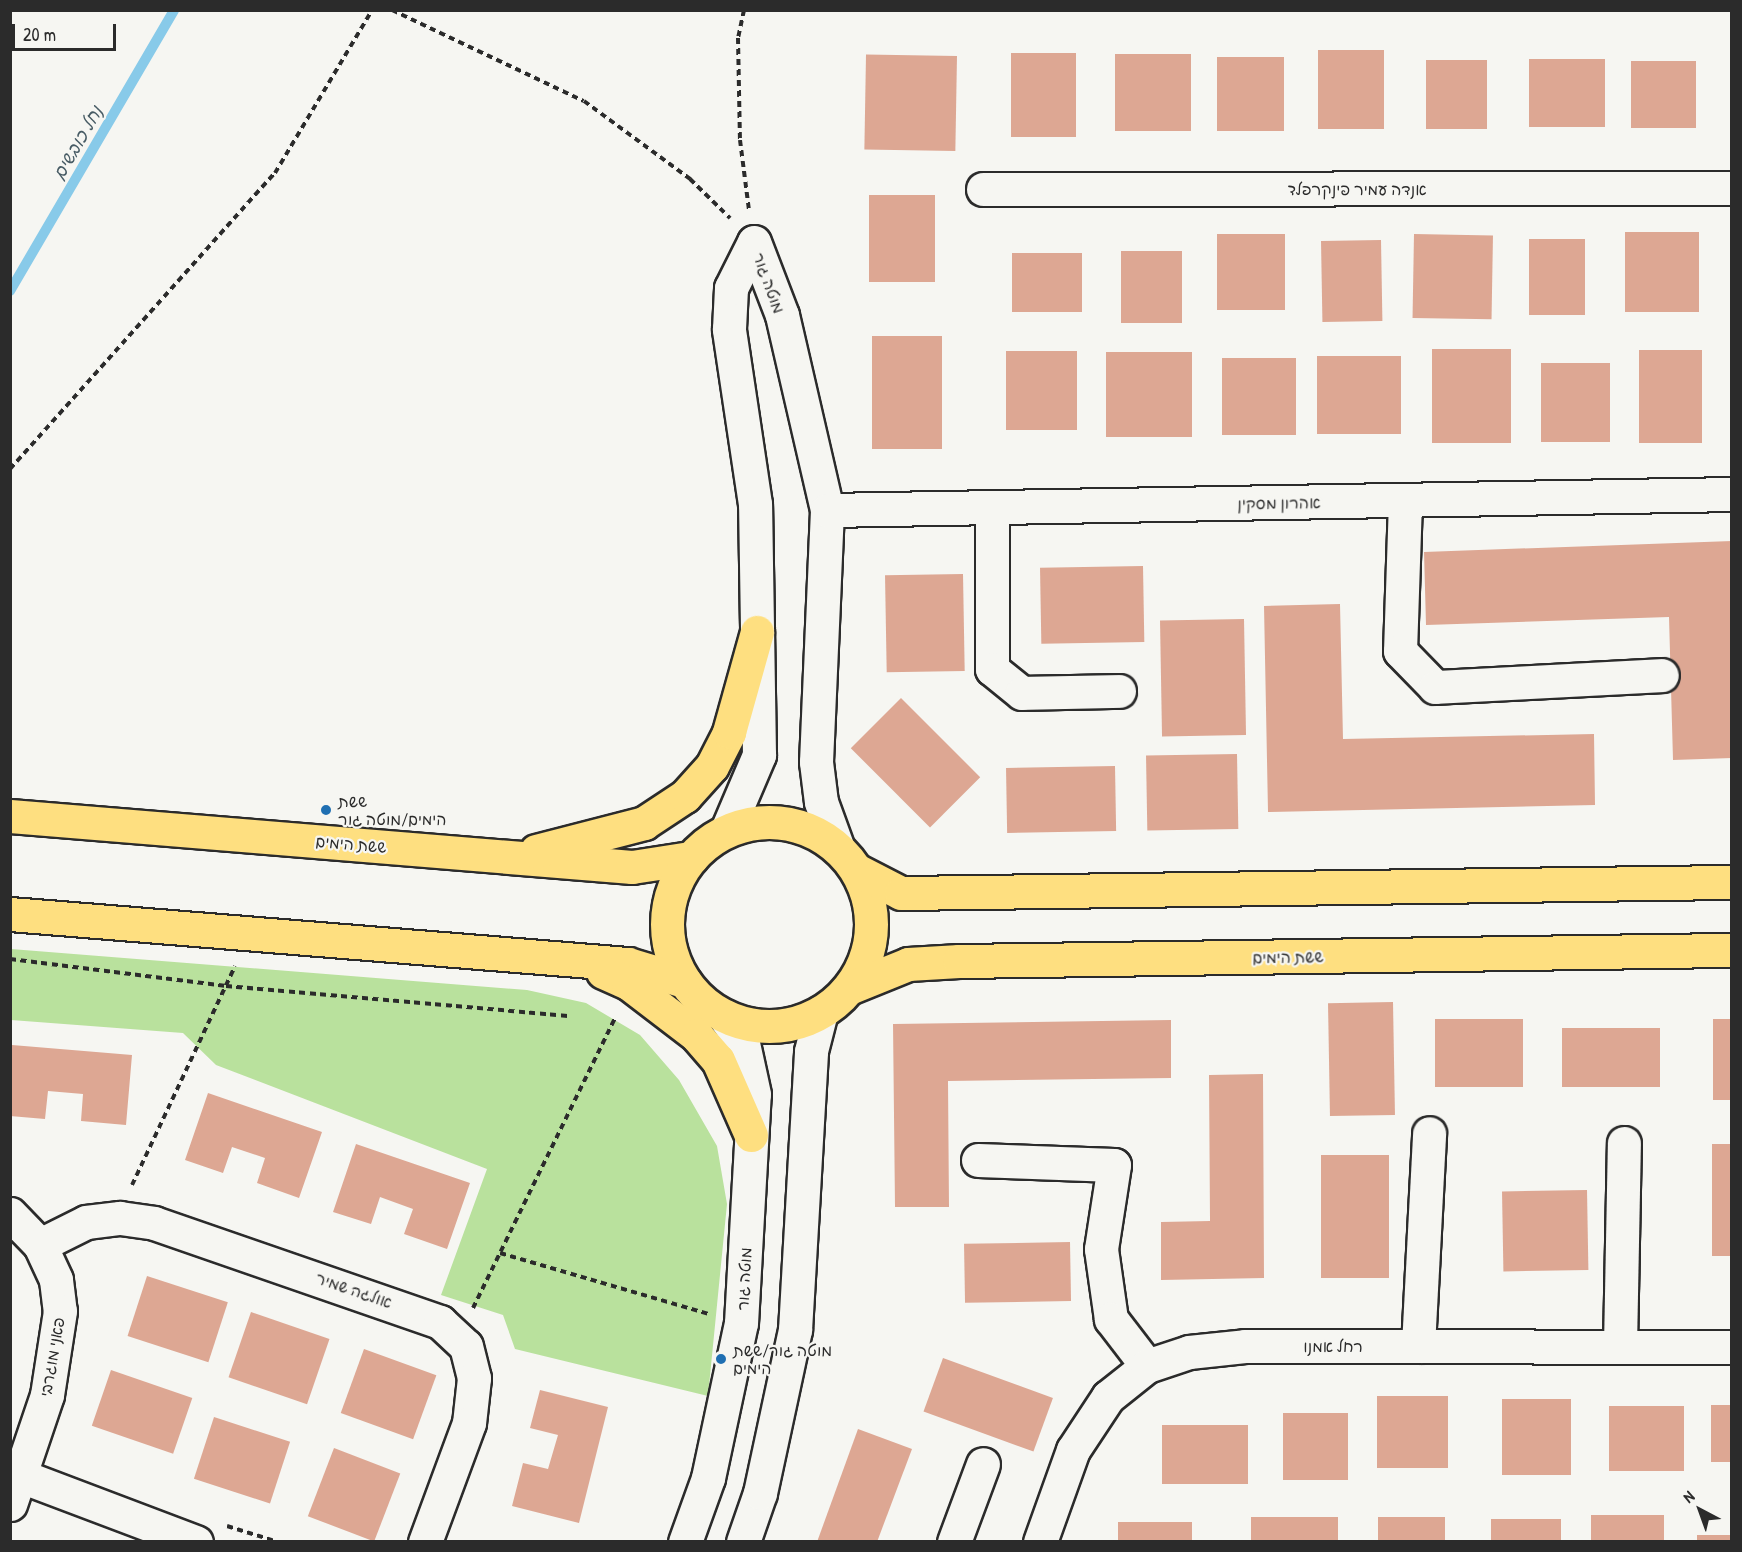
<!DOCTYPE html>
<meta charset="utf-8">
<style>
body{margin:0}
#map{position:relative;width:1742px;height:1552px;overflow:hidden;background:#f6f6f2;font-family:"Patrick Hand","Playpen Sans Hebrew",sans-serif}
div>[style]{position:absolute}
.green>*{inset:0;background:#b9e19d}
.stream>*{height:10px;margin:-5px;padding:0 5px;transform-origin:5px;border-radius:5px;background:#88cae9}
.building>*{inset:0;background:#dda793;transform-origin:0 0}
.path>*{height:4px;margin-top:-2px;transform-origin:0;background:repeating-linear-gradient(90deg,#2b2b2b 0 6px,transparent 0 10.5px)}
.roads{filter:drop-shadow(2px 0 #2b2b2b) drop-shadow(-2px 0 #2b2b2b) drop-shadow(0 2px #2b2b2b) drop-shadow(0 -2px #2b2b2b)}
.minor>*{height:33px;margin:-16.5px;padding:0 16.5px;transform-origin:16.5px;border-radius:16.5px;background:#f6f6f2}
.major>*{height:33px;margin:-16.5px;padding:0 16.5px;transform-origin:16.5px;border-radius:16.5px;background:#fedf80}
.major>.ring{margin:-16.5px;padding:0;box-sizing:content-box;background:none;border:33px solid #fedf80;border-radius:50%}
.dots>*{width:16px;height:16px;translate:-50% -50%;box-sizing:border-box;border:3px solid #f6f6f2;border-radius:50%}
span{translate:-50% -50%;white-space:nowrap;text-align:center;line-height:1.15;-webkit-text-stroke:4.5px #f6f6f2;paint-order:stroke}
.street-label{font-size:16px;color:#2b2b2b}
.poi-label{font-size:16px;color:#2b2b2b}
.left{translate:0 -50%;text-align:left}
.water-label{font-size:18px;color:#475b64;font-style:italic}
.frame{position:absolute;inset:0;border:12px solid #2b2b2b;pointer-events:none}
.north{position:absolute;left:1670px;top:1480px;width:60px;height:60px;-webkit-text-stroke:4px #f6f6f2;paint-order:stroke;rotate:319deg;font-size:16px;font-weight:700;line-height:24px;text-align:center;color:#2b2b2b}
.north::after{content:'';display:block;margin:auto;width:21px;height:27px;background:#2b2b2b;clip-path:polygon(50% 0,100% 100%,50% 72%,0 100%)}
.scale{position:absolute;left:12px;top:24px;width:104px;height:27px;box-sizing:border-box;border:3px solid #2b2b2b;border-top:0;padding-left:8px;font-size:18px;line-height:21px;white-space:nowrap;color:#2b2b2b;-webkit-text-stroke:4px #f6f6f2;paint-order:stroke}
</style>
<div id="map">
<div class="green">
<div style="clip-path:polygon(11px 949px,527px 990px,586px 1003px,640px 1035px,679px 1080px,717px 1146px,727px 1204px,708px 1396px,515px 1349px,503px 1315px,441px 1295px,487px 1169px,216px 1065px,183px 1033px,11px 1020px)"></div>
</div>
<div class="stream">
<div style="left:10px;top:291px;width:325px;rotate:-59.7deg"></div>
</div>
<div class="building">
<div style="left:1318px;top:50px;width:66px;height:79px"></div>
<div style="left:1011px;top:53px;width:65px;height:84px"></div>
<div style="left:1115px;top:54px;width:76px;height:77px"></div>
<div style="left:957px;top:56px;width:95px;height:91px;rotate:91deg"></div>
<div style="left:1217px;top:57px;width:67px;height:74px"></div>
<div style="left:1529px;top:59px;width:76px;height:68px"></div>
<div style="left:1426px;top:60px;width:61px;height:69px"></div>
<div style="left:1631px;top:61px;width:65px;height:67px"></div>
<div style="left:869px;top:195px;width:66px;height:87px"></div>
<div style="left:1625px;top:232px;width:74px;height:80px"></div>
<div style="left:1217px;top:234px;width:68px;height:76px"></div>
<div style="left:1414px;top:234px;width:79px;height:84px;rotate:1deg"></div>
<div style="left:1529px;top:239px;width:56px;height:76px"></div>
<div style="left:1381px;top:240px;width:81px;height:60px;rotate:89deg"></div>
<div style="left:1121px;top:251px;width:61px;height:72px"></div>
<div style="left:1012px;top:253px;width:70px;height:59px"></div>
<div style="left:942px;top:336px;width:113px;height:70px;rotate:90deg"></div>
<div style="left:1432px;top:349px;width:79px;height:94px"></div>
<div style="left:1639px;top:350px;width:63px;height:93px"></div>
<div style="left:1006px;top:351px;width:71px;height:79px"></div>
<div style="left:1106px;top:352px;width:86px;height:85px"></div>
<div style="left:1317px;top:356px;width:84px;height:78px"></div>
<div style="left:1296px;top:358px;width:77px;height:74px;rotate:90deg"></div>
<div style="left:1541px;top:363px;width:69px;height:79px"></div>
<div style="clip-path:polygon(1732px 541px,1732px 758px,1673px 760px,1669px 617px,1426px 625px,1424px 552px)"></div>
<div style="left:1143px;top:566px;width:76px;height:103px;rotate:89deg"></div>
<div style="left:963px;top:574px;width:97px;height:78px;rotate:89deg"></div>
<div style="clip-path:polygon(1340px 604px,1343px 739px,1594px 734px,1595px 805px,1268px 812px,1264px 606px)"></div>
<div style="left:1244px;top:619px;width:116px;height:84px;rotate:89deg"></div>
<div style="left:901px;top:698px;width:112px;height:71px;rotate:45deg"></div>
<div style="left:1237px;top:754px;width:75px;height:91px;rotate:89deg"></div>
<div style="left:1115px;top:766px;width:65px;height:109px;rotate:89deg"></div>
<div style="left:1393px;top:1002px;width:113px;height:65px;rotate:89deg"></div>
<div style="left:1523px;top:1019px;width:68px;height:88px;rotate:90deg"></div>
<div style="left:1713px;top:1019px;width:19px;height:81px"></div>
<div style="clip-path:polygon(1171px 1020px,1171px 1078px,948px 1081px,949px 1207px,895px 1207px,893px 1024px)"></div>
<div style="left:1660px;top:1028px;width:59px;height:98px;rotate:90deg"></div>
<div style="clip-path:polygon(12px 1045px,132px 1055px,126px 1125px,81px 1121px,83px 1094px,48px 1091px,45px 1119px,10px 1116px)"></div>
<div style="clip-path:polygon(1263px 1074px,1264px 1278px,1161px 1280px,1161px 1222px,1210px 1221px,1209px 1075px)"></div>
<div style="clip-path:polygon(208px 1093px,322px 1132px,299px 1198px,257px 1183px,265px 1158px,232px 1147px,223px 1173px,185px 1160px)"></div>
<div style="clip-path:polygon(356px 1144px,470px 1183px,447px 1249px,404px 1234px,413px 1209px,380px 1197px,371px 1224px,333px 1212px)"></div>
<div style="left:1732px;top:1144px;width:112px;height:20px;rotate:90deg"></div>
<div style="left:1389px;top:1155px;width:123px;height:68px;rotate:90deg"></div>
<div style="left:1587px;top:1190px;width:80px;height:85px;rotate:89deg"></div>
<div style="left:1070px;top:1242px;width:59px;height:106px;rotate:89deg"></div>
<div style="left:147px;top:1276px;width:85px;height:63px;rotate:18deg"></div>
<div style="left:251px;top:1312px;width:83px;height:69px;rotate:19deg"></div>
<div style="left:364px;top:1349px;width:77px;height:68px;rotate:20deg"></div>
<div style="left:943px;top:1358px;width:117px;height:57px;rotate:20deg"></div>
<div style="left:111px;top:1370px;width:86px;height:59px;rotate:19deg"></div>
<div style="clip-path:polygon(540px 1390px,608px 1407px,579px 1523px,512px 1506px,523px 1463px,548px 1469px,558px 1435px,530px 1428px)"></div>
<div style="left:1448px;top:1396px;width:72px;height:71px;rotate:90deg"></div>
<div style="left:1502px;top:1399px;width:69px;height:76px"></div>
<div style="left:1711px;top:1405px;width:21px;height:57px"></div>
<div style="left:1609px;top:1406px;width:75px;height:65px"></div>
<div style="left:1283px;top:1413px;width:65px;height:67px"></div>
<div style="left:214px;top:1417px;width:80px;height:65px;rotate:18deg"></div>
<div style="left:1248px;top:1425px;width:59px;height:86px;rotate:90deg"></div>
<div style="clip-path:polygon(858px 1429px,912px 1449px,877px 1542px,817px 1542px)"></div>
<div style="left:334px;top:1448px;width:71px;height:73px;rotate:21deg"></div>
<div style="left:1664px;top:1515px;width:27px;height:73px;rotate:90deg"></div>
<div style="left:1338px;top:1517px;width:25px;height:87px;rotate:90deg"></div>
<div style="left:1378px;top:1517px;width:67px;height:25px"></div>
<div style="left:1561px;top:1519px;width:23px;height:70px;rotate:90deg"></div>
<div style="left:1118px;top:1522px;width:74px;height:20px"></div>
<div style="left:1697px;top:1535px;width:35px;height:7px"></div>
</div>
<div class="path">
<div style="left:392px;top:10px;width:212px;rotate:25.4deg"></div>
<div style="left:584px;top:101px;width:132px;rotate:36.3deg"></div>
<div style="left:690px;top:179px;width:56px;rotate:44.3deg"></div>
<div style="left:744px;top:10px;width:29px;rotate:102deg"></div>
<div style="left:738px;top:38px;width:102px;rotate:88.9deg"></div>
<div style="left:740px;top:140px;width:71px;rotate:82.7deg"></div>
<div style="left:10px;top:469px;width:397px;rotate:-48.2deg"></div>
<div style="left:275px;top:173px;width:190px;rotate:-59.2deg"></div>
<div style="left:10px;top:959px;width:218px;rotate:7.1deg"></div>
<div style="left:226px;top:986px;width:343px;rotate:5deg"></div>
<div style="left:132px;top:1185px;width:242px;rotate:-64.8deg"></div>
<div style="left:500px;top:1253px;width:218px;rotate:16.3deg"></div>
<div style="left:473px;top:1308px;width:325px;rotate:-63.9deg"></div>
<div style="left:227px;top:1526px;width:53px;rotate:17.4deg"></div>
</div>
<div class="roads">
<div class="minor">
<div style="left:983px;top:189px;width:749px;rotate:-0.08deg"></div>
<div style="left:754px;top:242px;width:78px;rotate:69deg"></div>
<div style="left:782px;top:315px;width:200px;rotate:77deg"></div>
<div style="left:827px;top:510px;width:252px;rotate:92.5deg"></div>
<div style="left:816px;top:762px;width:40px;rotate:82.9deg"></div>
<div style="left:821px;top:802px;width:47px;rotate:70deg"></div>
<div style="left:1405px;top:501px;width:150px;rotate:91.9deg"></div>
<div style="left:1400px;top:651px;width:50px;rotate:45.8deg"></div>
<div style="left:1435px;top:687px;width:227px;rotate:-3deg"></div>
<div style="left:992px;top:508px;width:161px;rotate:90deg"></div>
<div style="left:992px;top:669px;width:38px;rotate:39deg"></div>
<div style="left:1022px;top:693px;width:97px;rotate:-1.2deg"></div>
<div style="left:827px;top:510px;width:905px;rotate:-1.01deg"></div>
<div style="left:727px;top:830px;width:82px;rotate:-66.9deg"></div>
<div style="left:759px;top:755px;width:251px;rotate:-90.9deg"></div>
<div style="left:755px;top:504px;width:177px;rotate:-98.5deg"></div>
<div style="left:729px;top:329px;width:41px;rotate:-87.2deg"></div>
<div style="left:731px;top:288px;width:51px;rotate:-63.4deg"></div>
<div style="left:978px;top:1160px;width:136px;rotate:2.1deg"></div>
<div style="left:1114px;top:1165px;width:85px;rotate:98.8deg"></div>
<div style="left:1101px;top:1249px;width:71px;rotate:81.9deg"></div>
<div style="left:1111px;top:1319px;width:59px;rotate:52.5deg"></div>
<div style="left:10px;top:1214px;width:43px;rotate:45.9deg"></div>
<div style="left:40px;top:1245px;width:38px;rotate:65deg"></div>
<div style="left:56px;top:1280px;width:31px;rotate:83deg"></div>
<div style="left:60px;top:1311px;width:85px;rotate:98.8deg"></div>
<div style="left:47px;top:1395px;width:115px;rotate:108.7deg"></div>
<div style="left:40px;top:1245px;width:51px;rotate:-26.6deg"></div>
<div style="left:86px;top:1222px;width:34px;rotate:-7deg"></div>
<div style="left:120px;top:1218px;width:34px;rotate:8deg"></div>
<div style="left:154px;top:1223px;width:303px;rotate:19.1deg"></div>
<div style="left:440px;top:1322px;width:35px;rotate:43deg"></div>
<div style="left:466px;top:1346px;width:33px;rotate:76deg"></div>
<div style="left:474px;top:1378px;width:45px;rotate:96.3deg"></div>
<div style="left:469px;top:1423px;width:127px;rotate:110.3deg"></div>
<div style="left:1418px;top:1346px;width:213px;rotate:-87deg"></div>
<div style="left:1620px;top:1346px;width:203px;rotate:-88.9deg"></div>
<div style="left:21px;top:1476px;width:187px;rotate:20.7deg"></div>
<div style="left:685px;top:1542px;width:68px;rotate:-70.2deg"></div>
<div style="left:708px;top:1478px;width:158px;rotate:-78deg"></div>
<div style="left:741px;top:1323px;width:229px;rotate:-86.8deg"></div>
<div style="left:754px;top:1094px;width:52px;rotate:-102.2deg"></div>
<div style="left:743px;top:1043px;width:33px;rotate:-125deg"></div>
<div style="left:743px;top:1542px;width:52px;rotate:-70.9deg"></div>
<div style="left:760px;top:1493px;width:167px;rotate:-77.9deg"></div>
<div style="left:795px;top:1330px;width:279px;rotate:-86.7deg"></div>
<div style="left:811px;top:1051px;width:40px;rotate:-75.6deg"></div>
<div style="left:954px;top:1542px;width:83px;rotate:-69.6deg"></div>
<div style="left:1040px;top:1542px;width:98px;rotate:-70.3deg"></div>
<div style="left:1073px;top:1450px;width:64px;rotate:-56.6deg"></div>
<div style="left:1108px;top:1397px;width:50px;rotate:-38.5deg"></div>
<div style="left:1147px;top:1366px;width:44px;rotate:-18.4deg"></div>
<div style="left:1189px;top:1352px;width:56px;rotate:-6.1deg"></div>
<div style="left:1245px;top:1346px;width:487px;rotate:0.1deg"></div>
</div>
<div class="major">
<div style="left:10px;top:816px;width:624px;rotate:4.69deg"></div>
<div style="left:632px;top:867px;width:60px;rotate:-8.7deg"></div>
<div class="ring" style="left:667px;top:822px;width:171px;height:171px"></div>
<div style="left:536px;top:851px;width:112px;rotate:-14.5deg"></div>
<div style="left:644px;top:823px;width:49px;rotate:-33.4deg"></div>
<div style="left:685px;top:796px;width:40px;rotate:-48deg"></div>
<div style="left:712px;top:766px;width:38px;rotate:-63deg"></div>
<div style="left:729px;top:732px;width:104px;rotate:-74.4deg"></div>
<div style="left:858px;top:871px;width:48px;rotate:27.1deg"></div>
<div style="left:901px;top:893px;width:831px;rotate:-0.76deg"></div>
<div style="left:10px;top:914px;width:620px;rotate:4.63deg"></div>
<div style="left:628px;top:964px;width:59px;rotate:16.9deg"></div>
<div style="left:603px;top:972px;width:27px;rotate:24deg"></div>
<div style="left:628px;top:983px;width:86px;rotate:37.4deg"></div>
<div style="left:696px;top:1035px;width:33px;rotate:49deg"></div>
<div style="left:718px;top:1060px;width:82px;rotate:66.3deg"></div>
<div style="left:849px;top:988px;width:64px;rotate:-22.1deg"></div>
<div style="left:908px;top:964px;width:51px;rotate:-3.4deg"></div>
<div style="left:959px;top:961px;width:773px;rotate:-0.82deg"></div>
</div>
</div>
<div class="dots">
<div style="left:326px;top:810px;background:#1f6fb2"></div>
<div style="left:721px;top:1359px;background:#1f6fb2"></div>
</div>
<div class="street-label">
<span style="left:1357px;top:189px">אנדה עמיר פינקרפלד</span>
<span style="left:769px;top:283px;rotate:70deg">מוטה גור</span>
<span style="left:1279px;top:503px;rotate:-1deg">אהרון מסקין</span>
<span style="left:351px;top:844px;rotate:5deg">ששת הימים</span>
<span style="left:1288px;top:957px;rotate:-1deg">ששת הימים</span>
<span style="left:744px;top:1279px;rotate:-87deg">מוטה גור</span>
<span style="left:354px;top:1290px;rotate:19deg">אולגה שמיר</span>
<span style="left:1333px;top:1346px">רחל אמנו</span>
<span style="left:52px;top:1357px;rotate:-80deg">פאני מוגרבי</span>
</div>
<div class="poi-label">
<span class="left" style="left:338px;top:810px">ששת<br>הימים/מוטה גור</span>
<span class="left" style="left:733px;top:1359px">מוטה גור/ששת<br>הימים</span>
</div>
<div class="water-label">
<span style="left:78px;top:143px;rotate:-60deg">נחל כובשים</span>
</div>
<div class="frame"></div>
<div class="north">N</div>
<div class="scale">20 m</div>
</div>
